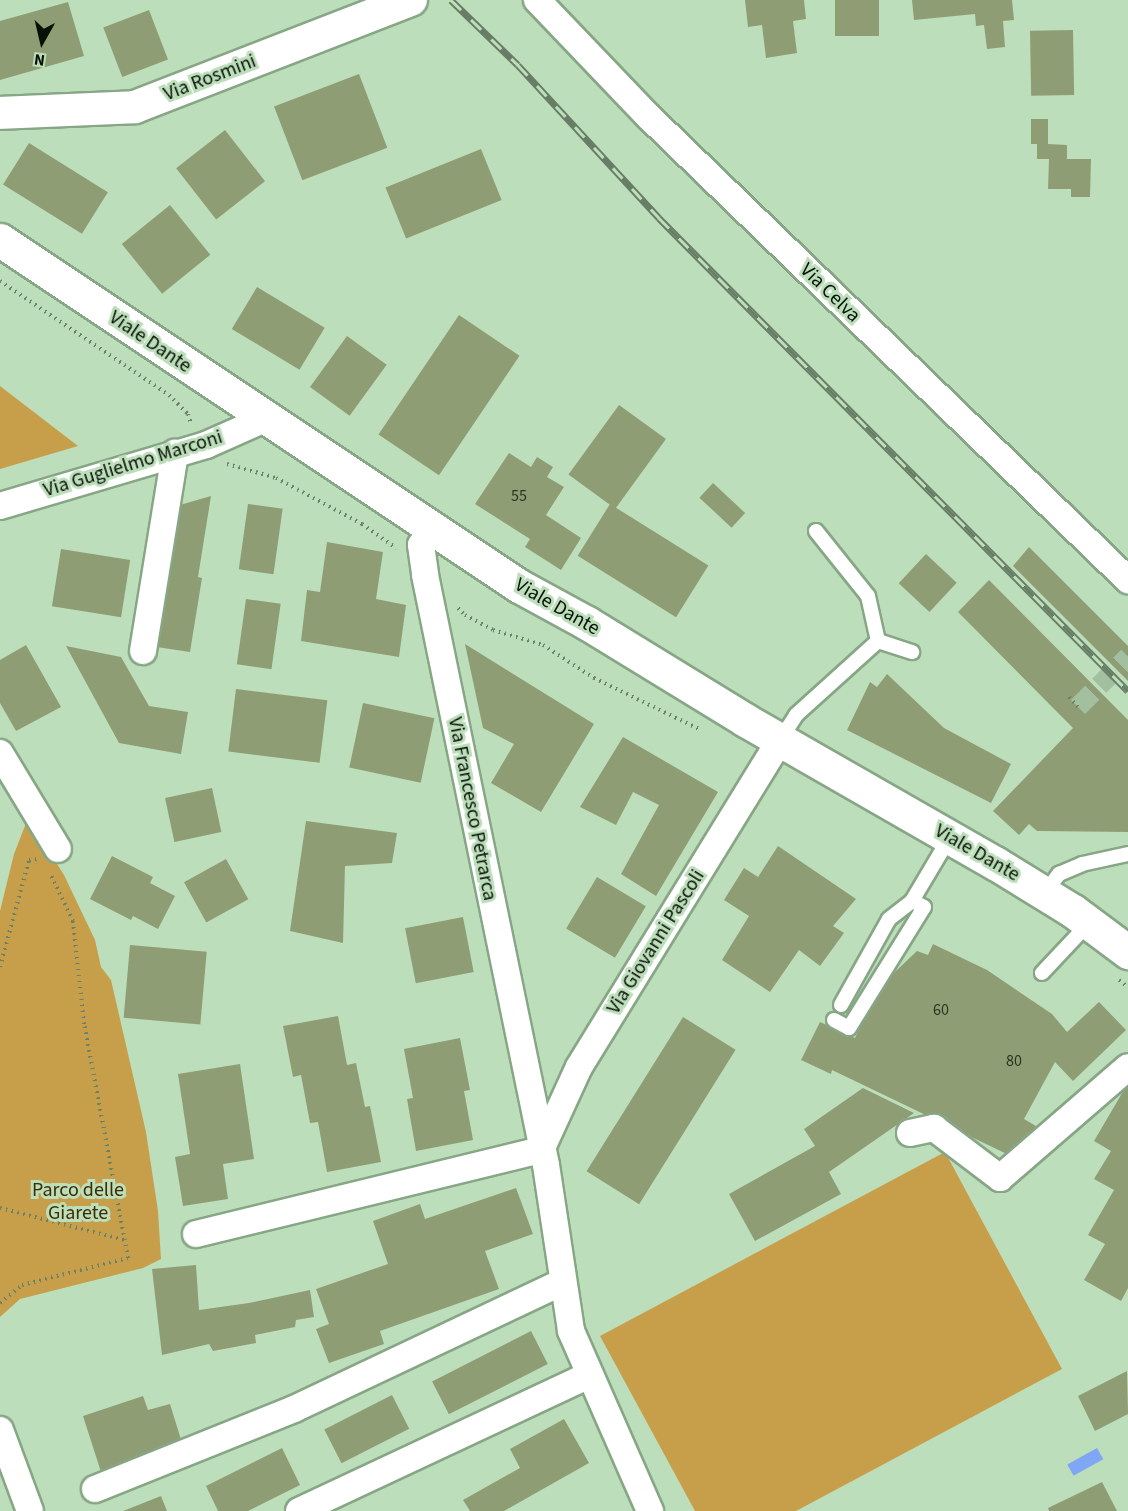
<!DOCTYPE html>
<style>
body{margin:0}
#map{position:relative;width:1128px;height:1511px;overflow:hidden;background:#bddebb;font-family:"Source Sans 3",sans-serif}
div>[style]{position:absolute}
.green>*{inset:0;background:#c79f4b}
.water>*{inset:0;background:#7fa7f6;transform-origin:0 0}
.building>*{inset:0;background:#8f9d75;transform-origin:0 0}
.pedestrian-tunnel>*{height:20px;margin-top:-10px;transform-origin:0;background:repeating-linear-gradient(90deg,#a2bfa0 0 20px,transparent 0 30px)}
.path>*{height:4px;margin-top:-2px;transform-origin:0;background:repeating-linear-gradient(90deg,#6a8168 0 1.5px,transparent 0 6px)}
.roads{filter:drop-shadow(2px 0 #87a685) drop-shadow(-2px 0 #87a685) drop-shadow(0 2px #87a685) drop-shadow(0 -2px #87a685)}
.service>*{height:14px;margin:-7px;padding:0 7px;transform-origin:7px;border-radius:7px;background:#fff}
.minor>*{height:26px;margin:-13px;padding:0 13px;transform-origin:13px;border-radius:13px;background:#fff}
.tertiary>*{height:32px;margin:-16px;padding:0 16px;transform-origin:16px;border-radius:16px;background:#fff}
.secondary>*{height:33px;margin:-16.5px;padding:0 16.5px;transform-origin:16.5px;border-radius:16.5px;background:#fff}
.rail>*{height:7px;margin-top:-3.5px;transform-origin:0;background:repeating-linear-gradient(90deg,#bddebb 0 14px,#677d65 0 28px);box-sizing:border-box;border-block:2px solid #677d65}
span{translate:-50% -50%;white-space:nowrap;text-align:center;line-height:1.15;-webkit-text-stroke:6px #bddebb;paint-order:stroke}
.number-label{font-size:16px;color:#293522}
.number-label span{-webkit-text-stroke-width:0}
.street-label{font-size:20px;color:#071206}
.park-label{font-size:20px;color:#3e2c01}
.north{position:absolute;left:12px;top:12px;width:60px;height:60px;-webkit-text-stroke:4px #bddebb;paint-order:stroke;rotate:188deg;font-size:16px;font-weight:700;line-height:24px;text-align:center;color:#071206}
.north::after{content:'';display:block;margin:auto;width:21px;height:27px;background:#071206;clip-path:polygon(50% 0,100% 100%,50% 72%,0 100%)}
</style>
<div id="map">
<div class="green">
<div style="clip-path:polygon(0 386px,78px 446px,0 469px)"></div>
<div style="clip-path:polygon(28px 818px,64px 875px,95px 940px,101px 967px,111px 980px,146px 1132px,158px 1211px,161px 1259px,143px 1268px,20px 1299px,0 1317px,0 911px,14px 854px)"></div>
<div style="clip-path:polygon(945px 1152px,1062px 1369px,796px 1511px,695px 1511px,600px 1336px)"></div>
</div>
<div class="water">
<div style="left:1097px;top:1448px;width:13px;height:34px;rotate:61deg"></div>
</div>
<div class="building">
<div style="clip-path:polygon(745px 0,804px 0,806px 19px,793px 21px,797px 53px,766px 58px,762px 25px,748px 27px)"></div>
<div style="left:835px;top:0;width:44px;height:36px"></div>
<div style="clip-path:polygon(912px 0,1012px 0,1014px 20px,1003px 21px,1005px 47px,987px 49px,984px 25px,976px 26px,975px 14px,914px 20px)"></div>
<div style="clip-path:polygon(68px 2px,84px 56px,0 80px,0 21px)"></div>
<div style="left:149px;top:10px;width:53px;height:49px;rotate:69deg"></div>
<div style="left:1073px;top:30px;width:65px;height:43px;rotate:89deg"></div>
<div style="left:359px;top:74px;width:79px;height:91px;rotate:69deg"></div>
<div style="clip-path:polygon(1031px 119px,1048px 119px,1048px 144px,1067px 145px,1067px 159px,1091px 159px,1090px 197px,1071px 197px,1071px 189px,1048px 189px,1049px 159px,1037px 159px,1037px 144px,1031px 144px)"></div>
<div style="left:225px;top:130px;width:65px;height:62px;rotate:52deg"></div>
<div style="left:29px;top:143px;width:93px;height:49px;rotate:32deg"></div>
<div style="left:481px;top:149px;width:55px;height:103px;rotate:68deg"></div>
<div style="left:170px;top:205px;width:64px;height:62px;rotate:51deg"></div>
<div style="left:257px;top:287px;width:79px;height:49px;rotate:31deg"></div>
<div style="left:459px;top:315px;width:73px;height:144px;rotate:34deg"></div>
<div style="left:347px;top:336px;width:49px;height:63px;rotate:36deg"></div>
<div style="left:619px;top:405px;width:58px;height:86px;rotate:36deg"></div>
<div style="clip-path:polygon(509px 453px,531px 467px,537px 457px,553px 467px,547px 477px,564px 487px,546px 515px,581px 538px,561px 570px,525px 547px,530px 539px,475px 504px)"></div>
<div style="left:713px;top:483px;width:44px;height:20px;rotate:43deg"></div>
<div style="clip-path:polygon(211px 496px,198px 577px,202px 578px,190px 652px,150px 646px,173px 507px)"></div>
<div style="left:248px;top:504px;width:35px;height:66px;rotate:8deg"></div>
<div style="left:610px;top:504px;width:116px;height:61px;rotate:32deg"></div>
<div style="clip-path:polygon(327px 542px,383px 552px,376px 599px,406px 605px,399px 657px,301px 641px,307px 590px,320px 592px)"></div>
<div style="clip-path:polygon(1029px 547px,1128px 646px,1128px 681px,1013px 566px)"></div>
<div style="left:61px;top:549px;width:70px;height:58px;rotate:9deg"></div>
<div style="left:926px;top:554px;width:42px;height:40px;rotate:43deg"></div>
<div style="clip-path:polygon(989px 580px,1128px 720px,1128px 832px,1037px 831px,1029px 824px,1019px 835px,993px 811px,1073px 728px,958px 612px)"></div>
<div style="left:246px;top:599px;width:35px;height:66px;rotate:8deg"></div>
<div style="clip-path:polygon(465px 644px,594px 724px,541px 812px,491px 783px,514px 744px,483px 728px)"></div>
<div style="clip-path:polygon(26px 645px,61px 707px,16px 731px,0 703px,0 660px)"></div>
<div style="clip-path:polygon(66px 646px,121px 657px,149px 706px,188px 712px,181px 754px,119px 743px)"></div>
<div style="clip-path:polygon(887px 674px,944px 728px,1011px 764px,991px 803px,847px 730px,870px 682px,877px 687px)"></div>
<div style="left:236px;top:689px;width:92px;height:63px;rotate:7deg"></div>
<div style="left:363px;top:703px;width:73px;height:66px;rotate:12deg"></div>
<div style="clip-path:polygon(623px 737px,718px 792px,656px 896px,621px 874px,659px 805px,633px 792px,616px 825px,580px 807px)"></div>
<div style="left:212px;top:788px;width:45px;height:48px;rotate:78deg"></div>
<div style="clip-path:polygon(306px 821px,397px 833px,392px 863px,345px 866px,343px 943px,290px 931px)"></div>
<div style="clip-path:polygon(778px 846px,856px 899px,833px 926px,844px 933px,820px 966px,799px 950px,770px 992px,722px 960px,749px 916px,724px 900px,744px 868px,758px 877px)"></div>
<div style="clip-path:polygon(112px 856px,153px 877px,150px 883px,175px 896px,158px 929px,133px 916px,131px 920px,90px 899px)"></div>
<div style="left:226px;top:859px;width:46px;height:48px;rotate:61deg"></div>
<div style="left:597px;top:877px;width:57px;height:60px;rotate:31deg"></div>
<div style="left:463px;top:917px;width:56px;height:59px;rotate:79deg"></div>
<div style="clip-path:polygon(933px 944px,987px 970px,1052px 1014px,1067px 1032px,1099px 1002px,1126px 1030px,1073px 1081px,1055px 1062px,1024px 1119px,1041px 1129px,1011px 1156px,832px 1070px,831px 1074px,801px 1060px,820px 1022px,855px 1038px,879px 987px,917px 951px,928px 955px)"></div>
<div style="left:130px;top:945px;width:77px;height:73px;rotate:5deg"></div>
<div style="clip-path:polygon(338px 1016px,347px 1065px,356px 1063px,365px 1107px,370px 1106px,381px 1162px,327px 1172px,318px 1122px,310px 1123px,301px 1075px,293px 1077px,283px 1026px)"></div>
<div style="left:683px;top:1017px;width:62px;height:182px;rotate:32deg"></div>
<div style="clip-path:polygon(460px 1038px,470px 1090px,464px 1091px,473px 1140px,416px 1151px,407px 1099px,413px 1098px,404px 1049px)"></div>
<div style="clip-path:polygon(240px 1064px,254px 1159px,223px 1164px,228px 1199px,183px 1206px,175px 1157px,190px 1154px,178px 1074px)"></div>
<div style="clip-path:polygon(1128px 1083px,1128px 1288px,1121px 1301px,1084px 1280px,1105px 1244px,1088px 1235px,1114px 1190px,1094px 1179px,1111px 1151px,1094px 1141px)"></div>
<div style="clip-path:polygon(863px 1088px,914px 1113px,829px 1172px,841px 1194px,755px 1241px,729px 1194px,815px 1146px,804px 1129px)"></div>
<div style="clip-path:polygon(516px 1188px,533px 1234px,485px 1251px,499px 1289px,380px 1331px,384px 1344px,329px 1363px,316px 1329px,329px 1324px,316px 1289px,388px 1264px,373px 1221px,420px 1204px,425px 1219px)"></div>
<div style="clip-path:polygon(196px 1265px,199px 1310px,249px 1303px,310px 1290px,314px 1317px,296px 1320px,295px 1327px,255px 1335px,256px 1343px,213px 1351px,209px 1344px,162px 1355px,152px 1269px)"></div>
<div style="left:531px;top:1331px;width:37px;height:111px;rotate:63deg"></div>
<div style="clip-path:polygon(1127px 1371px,1128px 1414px,1095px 1431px,1078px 1396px)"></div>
<div style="left:392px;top:1395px;width:38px;height:76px;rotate:63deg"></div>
<div style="clip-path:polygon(143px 1396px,148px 1410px,170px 1404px,183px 1446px,101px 1472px,83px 1416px)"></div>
<div style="clip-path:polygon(564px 1419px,589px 1463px,504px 1511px,470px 1511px,463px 1500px,520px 1468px,510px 1449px)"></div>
<div style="clip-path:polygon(282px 1448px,300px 1485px,248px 1511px,218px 1511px,206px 1486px)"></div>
<div style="clip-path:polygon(1102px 1482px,1117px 1511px,1049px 1511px,1048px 1508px)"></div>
<div style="clip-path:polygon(161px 1496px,167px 1511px,123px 1511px)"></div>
</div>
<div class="pedestrian-tunnel">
<div style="left:1078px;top:707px;width:71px;rotate:-45deg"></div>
</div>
<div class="path">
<div style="left:0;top:281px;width:204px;rotate:34deg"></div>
<div style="left:169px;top:395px;width:27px;rotate:45deg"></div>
<div style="left:188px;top:414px;width:9px;rotate:72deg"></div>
<div style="left:227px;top:464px;width:51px;rotate:15.9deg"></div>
<div style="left:276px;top:478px;width:98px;rotate:28.1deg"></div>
<div style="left:362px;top:524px;width:42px;rotate:35.2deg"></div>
<div style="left:458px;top:608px;width:10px;rotate:45deg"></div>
<div style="left:465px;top:615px;width:32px;rotate:28deg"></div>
<div style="left:493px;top:630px;width:52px;rotate:16.7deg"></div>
<div style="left:543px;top:645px;width:61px;rotate:32.9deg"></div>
<div style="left:594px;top:678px;width:117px;rotate:25.9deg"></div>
<div style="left:1069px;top:697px;width:13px;rotate:48deg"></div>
<div style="left:0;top:967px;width:111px;rotate:-74.8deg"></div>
<div style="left:29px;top:860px;width:8px;rotate:-7deg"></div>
<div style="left:1119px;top:980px;width:11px;rotate:38deg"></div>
<div style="left:0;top:1208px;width:129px;rotate:14.4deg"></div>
<div style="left:0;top:1303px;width:28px;rotate:-39deg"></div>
<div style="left:22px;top:1285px;width:109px;rotate:-14.3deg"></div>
<div style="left:128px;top:1258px;width:238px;rotate:-100.6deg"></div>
<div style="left:84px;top:1024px;width:104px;rotate:-96.1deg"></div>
<div style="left:73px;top:921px;width:53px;rotate:-115.6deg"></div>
</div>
<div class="roads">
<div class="service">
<div style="left:816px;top:531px;width:83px;rotate:51.3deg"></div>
<div style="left:868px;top:596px;width:46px;rotate:77.5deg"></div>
<div style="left:780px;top:740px;width:30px;rotate:-57deg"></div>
<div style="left:796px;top:715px;width:110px;rotate:-42.1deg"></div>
<div style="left:878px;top:641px;width:36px;rotate:18deg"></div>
<div style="left:1045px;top:893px;width:24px;rotate:-54deg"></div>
<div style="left:1059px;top:874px;width:25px;rotate:-23deg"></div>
<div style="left:1082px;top:864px;width:47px;rotate:-12.3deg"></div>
<div style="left:1042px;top:973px;width:69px;rotate:-46.8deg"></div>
<div style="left:841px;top:1005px;width:98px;rotate:-60.8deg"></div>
<div style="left:889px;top:919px;width:29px;rotate:-38deg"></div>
<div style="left:834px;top:1020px;width:17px;rotate:28deg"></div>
<div style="left:849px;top:1028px;width:142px;rotate:-58.2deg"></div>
<div style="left:924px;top:907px;width:13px;rotate:-153deg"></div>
<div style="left:912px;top:901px;width:74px;rotate:-59.3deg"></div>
</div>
<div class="minor">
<div style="left:537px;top:0;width:161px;rotate:46.3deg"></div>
<div style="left:648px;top:116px;width:668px;rotate:44.03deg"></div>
<div style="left:0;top:506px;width:215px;rotate:-16.5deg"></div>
<div style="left:206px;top:445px;width:64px;rotate:-23.8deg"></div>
<div style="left:433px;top:530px;width:19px;rotate:129deg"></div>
<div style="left:421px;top:545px;width:30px;rotate:82deg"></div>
<div style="left:425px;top:575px;width:602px;rotate:78.41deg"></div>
<div style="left:546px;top:1165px;width:168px;rotate:81.4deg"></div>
<div style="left:571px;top:1331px;width:197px;rotate:66.3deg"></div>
<div style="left:143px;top:651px;width:201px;rotate:-80.8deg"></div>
<div style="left:0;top:753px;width:112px;rotate:58.9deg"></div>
<div style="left:910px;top:1133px;width:25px;rotate:-12deg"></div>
<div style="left:934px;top:1128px;width:83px;rotate:37.1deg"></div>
<div style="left:1000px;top:1178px;width:169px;rotate:-40.9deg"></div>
<div style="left:541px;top:1150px;width:91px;rotate:-65.4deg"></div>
<div style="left:579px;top:1067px;width:384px;rotate:-58.4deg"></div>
<div style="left:196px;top:1234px;width:355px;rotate:-13.7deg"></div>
<div style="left:0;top:1430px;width:86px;rotate:69.7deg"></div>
<div style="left:95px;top:1489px;width:214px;rotate:-21.9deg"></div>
<div style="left:294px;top:1409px;width:297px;rotate:-25.3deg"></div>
<div style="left:299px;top:1511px;width:320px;rotate:-25.1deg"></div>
</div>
<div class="tertiary">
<div style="left:0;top:113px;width:135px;rotate:-2.5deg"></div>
<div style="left:135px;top:107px;width:296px;rotate:-21.2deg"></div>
</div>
<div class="secondary">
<div style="left:0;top:240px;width:624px;rotate:33.69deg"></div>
<div style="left:519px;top:586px;width:77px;rotate:28.6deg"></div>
<div style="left:587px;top:623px;width:185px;rotate:31.5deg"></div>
<div style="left:745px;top:720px;width:288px;rotate:29.8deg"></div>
<div style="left:995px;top:863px;width:92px;rotate:31.6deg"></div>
<div style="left:1073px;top:911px;width:69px;rotate:36.7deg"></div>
</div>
</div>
<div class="rail">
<div style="left:451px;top:0;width:93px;rotate:44.1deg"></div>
<div style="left:518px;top:65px;width:208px;rotate:47.3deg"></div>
<div style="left:659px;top:218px;width:666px;rotate:45.24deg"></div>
</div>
<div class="number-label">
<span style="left:519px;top:496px">55</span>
<span style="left:941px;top:1010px">60</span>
<span style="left:1014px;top:1061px">80</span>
</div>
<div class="street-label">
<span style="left:210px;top:78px;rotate:-21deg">Via Rosmini</span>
<span style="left:830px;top:293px;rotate:44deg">Via Celva</span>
<span style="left:150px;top:342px;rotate:34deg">Viale Dante</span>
<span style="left:133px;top:464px;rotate:-17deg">Via Guglielmo Marconi</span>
<span style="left:557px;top:607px;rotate:30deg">Viale Dante</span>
<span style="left:472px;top:809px;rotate:79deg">Via Francesco Petrarca</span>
<span style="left:977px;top:853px;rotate:30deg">Viale Dante</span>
<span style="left:656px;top:942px;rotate:-58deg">Via Giovanni Pascoli</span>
</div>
<div class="park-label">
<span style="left:78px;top:1202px">Parco delle<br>Giarete</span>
</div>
<div class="north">N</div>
</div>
